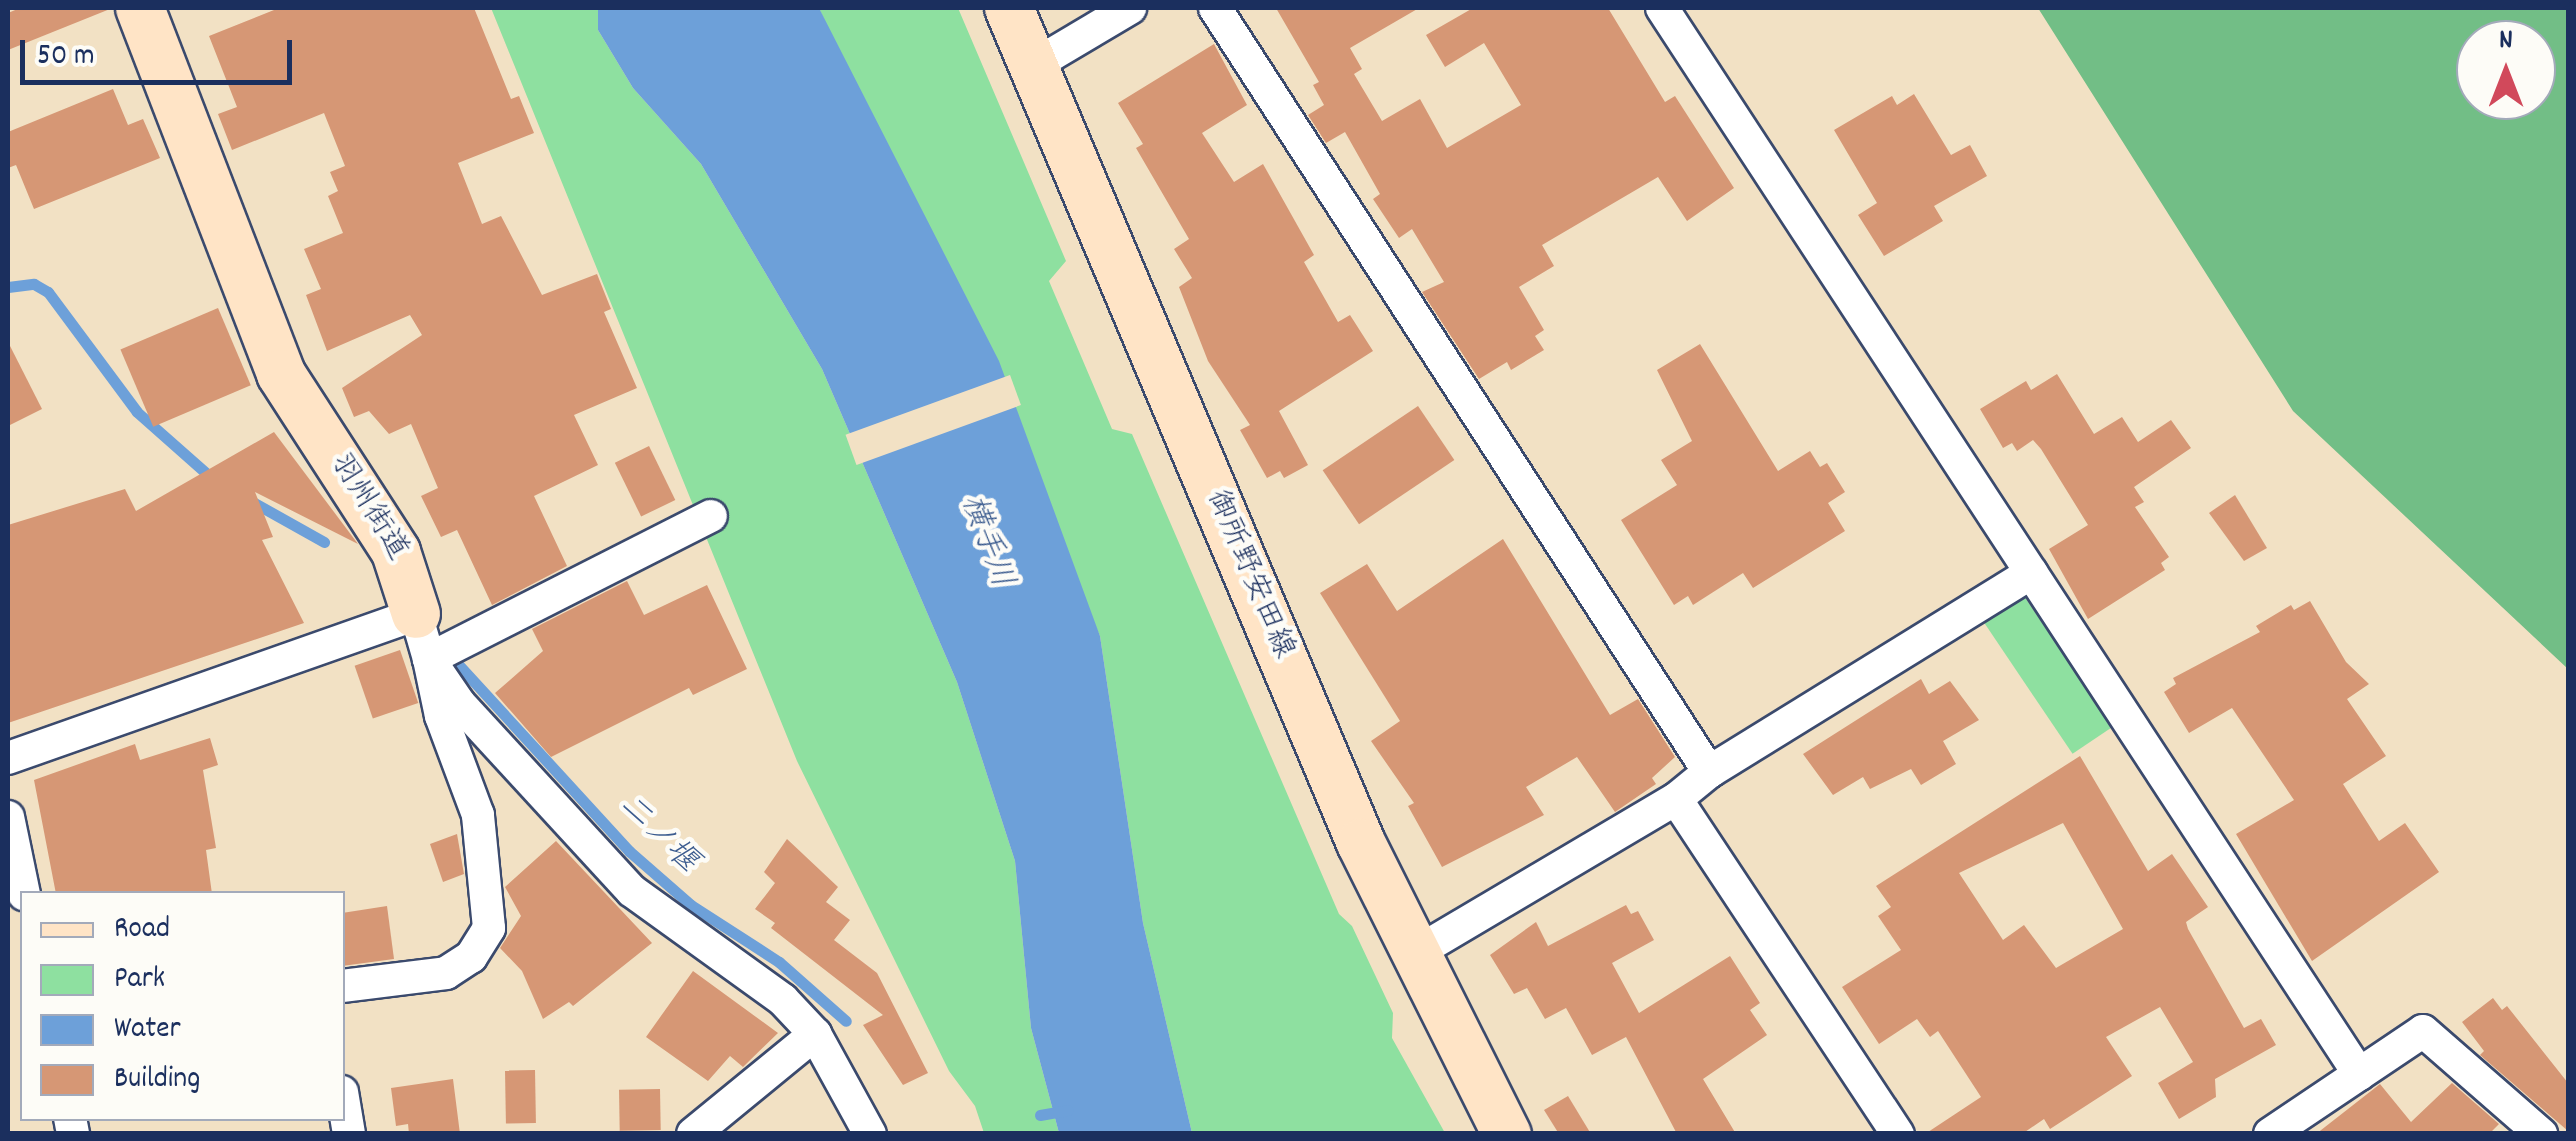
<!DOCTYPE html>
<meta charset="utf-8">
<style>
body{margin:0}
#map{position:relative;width:2576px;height:1141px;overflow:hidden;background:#f2e1c4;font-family:Dekko,"Klee One",sans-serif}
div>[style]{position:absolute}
.green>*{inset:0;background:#8ee0a0;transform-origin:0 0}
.forest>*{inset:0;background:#72be86}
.water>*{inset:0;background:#6da0d9}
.pier>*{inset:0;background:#f2e1c4;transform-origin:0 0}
.stream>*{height:11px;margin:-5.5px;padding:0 5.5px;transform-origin:5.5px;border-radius:5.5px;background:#6da0d9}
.building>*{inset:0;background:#d69775;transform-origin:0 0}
.roads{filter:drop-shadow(2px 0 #3b4a6d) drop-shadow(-2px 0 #3b4a6d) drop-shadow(0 2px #3b4a6d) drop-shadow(0 -2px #3b4a6d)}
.street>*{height:32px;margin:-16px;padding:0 16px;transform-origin:16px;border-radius:16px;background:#fff}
.secondary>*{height:48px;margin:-24px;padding:0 24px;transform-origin:24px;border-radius:24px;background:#ffe4c6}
span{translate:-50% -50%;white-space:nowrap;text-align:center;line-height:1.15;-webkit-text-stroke:9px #fdfcf7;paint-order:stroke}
.street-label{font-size:30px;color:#1b2f5e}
.water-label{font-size:32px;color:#3c5c8f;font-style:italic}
.frame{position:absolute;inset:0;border:10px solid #1b2f5e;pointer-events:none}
.legend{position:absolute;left:20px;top:891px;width:325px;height:230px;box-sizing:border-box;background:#fdfcf7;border:2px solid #a3aaba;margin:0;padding:12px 18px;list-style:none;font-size:30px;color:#1b2f5e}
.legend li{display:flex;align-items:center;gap:20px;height:50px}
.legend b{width:50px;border:2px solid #a3aaba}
.north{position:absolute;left:2456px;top:20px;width:100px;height:100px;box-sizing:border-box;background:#fdfcf7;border:2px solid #a3aaba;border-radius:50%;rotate:0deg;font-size:28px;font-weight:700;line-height:40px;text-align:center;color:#1b2f5e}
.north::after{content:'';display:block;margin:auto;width:35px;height:45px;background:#d1495b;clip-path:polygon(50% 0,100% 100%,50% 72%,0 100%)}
.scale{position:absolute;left:20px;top:40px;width:272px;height:45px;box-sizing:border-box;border:5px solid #1b2f5e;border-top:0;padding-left:12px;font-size:30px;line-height:35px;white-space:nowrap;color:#1b2f5e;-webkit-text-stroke:8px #fdfcf7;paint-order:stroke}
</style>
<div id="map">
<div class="green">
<div style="clip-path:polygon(491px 8px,598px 8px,598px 30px,633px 88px,701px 164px,822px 369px,957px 682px,1015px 861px,1031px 1028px,1059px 1133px,984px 1133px,975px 1106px,949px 1071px,797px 761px)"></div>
<div style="clip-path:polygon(819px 8px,958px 8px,1066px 261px,1049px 281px,1112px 429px,1132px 434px,1339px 914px,1352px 926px,1393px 1013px,1392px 1038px,1445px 1133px,1192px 1133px,1143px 923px,1100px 636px)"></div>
<div style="left:2024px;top:596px;width:158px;height:48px;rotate:56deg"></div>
</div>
<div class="forest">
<div style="clip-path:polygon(evenodd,2038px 8px,2568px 8px,2568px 669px,2293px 411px,2038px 8px,2476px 40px,2536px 40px,2536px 100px,2476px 100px,2476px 40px)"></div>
</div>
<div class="water">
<div style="clip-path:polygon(598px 8px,819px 8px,999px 361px,1100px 636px,1143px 923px,1192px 1133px,1059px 1133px,1031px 1028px,1015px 861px,957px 682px,822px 369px,701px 164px,633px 88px,598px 30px)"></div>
</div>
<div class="pier">
<div style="left:1010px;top:375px;width:32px;height:175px;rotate:70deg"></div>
</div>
<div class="stream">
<div style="left:8px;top:287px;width:26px;rotate:-7deg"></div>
<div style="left:34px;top:284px;width:16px;rotate:30deg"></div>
<div style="left:48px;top:292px;width:149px;rotate:53.4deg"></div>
<div style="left:137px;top:412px;width:104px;rotate:41.5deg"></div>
<div style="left:249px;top:500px;width:86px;rotate:29.2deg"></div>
<div style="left:455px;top:661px;width:258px;rotate:47.5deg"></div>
<div style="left:629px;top:851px;width:82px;rotate:41.1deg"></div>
<div style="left:691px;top:905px;width:105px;rotate:32.9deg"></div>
<div style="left:779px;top:962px;width:89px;rotate:41.4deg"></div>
<div style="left:1040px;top:1115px;width:28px;rotate:-10deg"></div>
</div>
<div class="building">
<div style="clip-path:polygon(20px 8px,110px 8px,110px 9px,8px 50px,8px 13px)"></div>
<div style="clip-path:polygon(279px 8px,474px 8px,511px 99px,519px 96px,534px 133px,458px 163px,482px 224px,501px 216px,542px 295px,597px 274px,611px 309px,604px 312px,637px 388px,574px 415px,598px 465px,534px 496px,567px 566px,492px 605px,457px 530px,441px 537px,421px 496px,438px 488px,411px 424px,389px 434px,369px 411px,354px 417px,342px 388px,422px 335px,410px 315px,327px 351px,306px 295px,321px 289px,304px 249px,343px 233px,328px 196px,338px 191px,330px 172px,345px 166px,324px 113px,232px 150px,218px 114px,237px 107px,209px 36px)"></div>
<div style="clip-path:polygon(1276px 8px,1419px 8px,1350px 48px,1362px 69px,1354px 74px,1382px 121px,1420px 99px,1447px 148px,1521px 105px,1484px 43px,1445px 67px,1426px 35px,1473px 8px,1608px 8px,1665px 102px,1675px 96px,1734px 188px,1687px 221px,1658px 177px,1542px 245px,1554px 266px,1519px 287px,1544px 330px,1535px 336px,1544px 350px,1511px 370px,1507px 362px,1479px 379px,1422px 292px,1444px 282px,1412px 229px,1399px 238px,1373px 199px,1380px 194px,1345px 132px,1326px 143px,1308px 115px,1324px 105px,1313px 85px,1319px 82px)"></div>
<div style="clip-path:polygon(1214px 44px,1247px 105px,1202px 133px,1234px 182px,1263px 164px,1314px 255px,1304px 262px,1338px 322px,1350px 315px,1373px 351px,1279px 411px,1308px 465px,1284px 478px,1280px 471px,1267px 478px,1240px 430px,1250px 425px,1208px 361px,1179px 287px,1192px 278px,1174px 249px,1189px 239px,1136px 148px,1143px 144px,1118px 103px)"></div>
<div style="clip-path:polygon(113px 89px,128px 125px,143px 119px,160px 158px,34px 209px,16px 165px,8px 168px,8px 132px)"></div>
<div style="clip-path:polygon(1914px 94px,1951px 155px,1970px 145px,1987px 176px,1934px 206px,1943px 221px,1884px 256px,1858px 215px,1877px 203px,1834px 130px,1892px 96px,1897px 105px)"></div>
<div style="left:218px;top:308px;width:84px;height:106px;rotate:67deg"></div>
<div style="clip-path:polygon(8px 342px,42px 409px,8px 426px)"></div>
<div style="clip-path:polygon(1700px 344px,1778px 471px,1810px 451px,1820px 467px,1827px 463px,1845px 492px,1828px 503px,1845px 531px,1753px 588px,1743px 573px,1693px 605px,1688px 596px,1674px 605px,1621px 520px,1677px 485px,1661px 460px,1692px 441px,1657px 370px)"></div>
<div style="clip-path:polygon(2057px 374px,2094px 434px,2122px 417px,2138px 442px,2171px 420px,2191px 448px,2134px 487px,2144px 502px,2135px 507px,2169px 557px,2161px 563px,2165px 570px,2088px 619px,2049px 549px,2088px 525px,2041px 449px,2033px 440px,2017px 451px,2012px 443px,2003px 448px,1980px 409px,2026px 381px,2031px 390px)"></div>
<div style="left:1418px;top:406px;width:65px;height:115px;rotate:56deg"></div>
<div style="clip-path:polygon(274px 432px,358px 544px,255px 492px,273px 537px,262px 540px,304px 623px,8px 723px,8px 525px,125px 489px,136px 511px)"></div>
<div style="left:649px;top:446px;width:60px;height:38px;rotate:64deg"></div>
<div style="clip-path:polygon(2235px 495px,2267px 548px,2244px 561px,2209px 513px)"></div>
<div style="clip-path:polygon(1503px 539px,1610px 715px,1638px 699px,1675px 757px,1652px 778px,1656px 784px,1615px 812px,1577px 757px,1526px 787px,1544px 815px,1442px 867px,1408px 806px,1414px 803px,1371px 741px,1400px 721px,1320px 593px,1367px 564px,1397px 611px)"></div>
<div style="clip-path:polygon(627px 581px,644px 615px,707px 585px,747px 669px,693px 695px,689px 688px,551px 757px,495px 693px,543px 651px,532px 629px)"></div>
<div style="clip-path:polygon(2310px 601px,2346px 662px,2369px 684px,2347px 699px,2386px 756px,2343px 784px,2379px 841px,2405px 823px,2439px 872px,2312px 961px,2236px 834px,2294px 800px,2232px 708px,2189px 733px,2164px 692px,2176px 684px,2173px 678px,2260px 632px,2256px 626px,2291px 605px,2294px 610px)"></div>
<div style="left:400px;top:650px;width:56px;height:48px;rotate:71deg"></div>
<div style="clip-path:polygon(1921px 679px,1929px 694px,1950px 681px,1979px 720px,1943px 741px,1956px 764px,1921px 785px,1911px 769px,1870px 789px,1863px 777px,1833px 795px,1803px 754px)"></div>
<div style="clip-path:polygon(210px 738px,218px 765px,203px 770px,216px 848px,206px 850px,212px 894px,56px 894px,34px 780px,135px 744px,140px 760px)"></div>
<div style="clip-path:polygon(evenodd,2080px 756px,2148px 871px,2172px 854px,2208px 907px,2186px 922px,2188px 929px,2244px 1028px,2261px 1019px,2276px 1045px,2215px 1079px,2216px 1097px,2179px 1119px,2158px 1083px,2193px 1062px,2160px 1007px,2106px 1037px,2132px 1076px,2050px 1129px,2044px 1119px,2022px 1134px,1925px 1134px,1981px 1097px,1938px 1031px,1930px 1037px,1917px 1019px,1879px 1044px,1842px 987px,1901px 950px,1878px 916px,1891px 907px,1876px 886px,2080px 756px,2063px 823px,2123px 929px,2056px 968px,2024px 925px,2003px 940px,1959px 873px,2063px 823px)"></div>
<div style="clip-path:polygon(457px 834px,464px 874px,443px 882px,430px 844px)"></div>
<div style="clip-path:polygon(787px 839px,838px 887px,826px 902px,850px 920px,834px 940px,877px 973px,928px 1073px,903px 1085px,863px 1025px,883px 1015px,771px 928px,775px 923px,755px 909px,775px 883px,764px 872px)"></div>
<div style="clip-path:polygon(556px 841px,652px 943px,573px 1006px,569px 1002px,543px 1019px,522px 971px,500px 948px,521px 916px,505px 887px)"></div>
<div style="clip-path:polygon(1626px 905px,1631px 914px,1638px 911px,1654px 940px,1612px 963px,1639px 1013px,1730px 956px,1760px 1003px,1750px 1010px,1767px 1035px,1703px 1079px,1736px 1134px,1677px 1134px,1626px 1037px,1592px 1055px,1566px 1008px,1545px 1019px,1527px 988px,1514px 994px,1490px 955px,1536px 922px,1548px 946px)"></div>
<div style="clip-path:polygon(387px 906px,394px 959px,342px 966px,342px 913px)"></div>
<div style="clip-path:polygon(693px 971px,778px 1033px,743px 1067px,730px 1056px,708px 1081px,646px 1037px)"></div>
<div style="clip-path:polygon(2493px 998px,2502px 1010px,2507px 1006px,2568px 1083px,2568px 1131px,2480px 1055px,2484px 1051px,2462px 1022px)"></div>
<div style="left:535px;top:1070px;width:53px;height:30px;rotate:89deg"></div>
<div style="clip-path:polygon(453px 1079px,460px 1134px,409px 1134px,408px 1124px,396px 1126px,391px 1088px)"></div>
<div style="clip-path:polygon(2452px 1083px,2499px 1124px,2489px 1134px,2316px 1134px,2380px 1084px,2411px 1122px)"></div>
<div style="left:660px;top:1089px;width:41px;height:41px;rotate:89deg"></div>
<div style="clip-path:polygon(1568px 1096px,1591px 1134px,1559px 1134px,1544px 1110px)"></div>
</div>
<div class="roads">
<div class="street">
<div style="left:1215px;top:8px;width:910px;rotate:57.11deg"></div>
<div style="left:1662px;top:8px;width:1274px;rotate:56.82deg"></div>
<div style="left:1034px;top:65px;width:112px;rotate:-30.7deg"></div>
<div style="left:8px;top:758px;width:433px;rotate:-19.4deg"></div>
<div style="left:416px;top:614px;width:47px;rotate:73.9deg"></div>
<div style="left:429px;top:659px;width:53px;rotate:55.7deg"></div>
<div style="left:459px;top:703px;width:255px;rotate:47.4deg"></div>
<div style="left:632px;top:891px;width:186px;rotate:35.8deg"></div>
<div style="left:783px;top:1000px;width:47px;rotate:46.7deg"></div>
<div style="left:815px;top:1034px;width:114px;rotate:61.2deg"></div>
<div style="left:1676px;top:799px;width:402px;rotate:56.5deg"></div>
<div style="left:8px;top:817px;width:79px;rotate:78.3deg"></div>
<div style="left:1412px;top:955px;width:307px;rotate:-30.6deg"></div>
<div style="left:1676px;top:799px;width:43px;rotate:-39.3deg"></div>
<div style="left:1709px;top:772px;width:379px;rotate:-31.7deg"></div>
<div style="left:342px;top:986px;width:105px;rotate:-7.1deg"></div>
<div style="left:446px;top:973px;width:30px;rotate:-33deg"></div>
<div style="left:471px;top:957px;width:34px;rotate:-58deg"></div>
<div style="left:489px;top:928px;width:114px;rotate:-95.6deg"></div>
<div style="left:478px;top:815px;width:106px;rotate:-110.5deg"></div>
<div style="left:441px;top:716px;width:58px;rotate:-101.9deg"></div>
<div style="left:429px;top:659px;width:316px;rotate:-26.9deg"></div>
<div style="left:342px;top:1092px;width:43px;rotate:80.5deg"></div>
<div style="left:70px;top:1118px;width:16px;rotate:79deg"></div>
<div style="left:693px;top:1134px;width:158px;rotate:-39.3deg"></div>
<div style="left:2270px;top:1134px;width:184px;rotate:-33.9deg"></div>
<div style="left:2423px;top:1031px;width:157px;rotate:41.1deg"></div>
</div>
<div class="secondary">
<div style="left:140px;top:8px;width:392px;rotate:68.9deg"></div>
<div style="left:281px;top:374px;width:212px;rotate:57.1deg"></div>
<div style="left:396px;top:552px;width:65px;rotate:72.1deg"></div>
<div style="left:1009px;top:8px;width:906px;rotate:67.14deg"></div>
<div style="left:1361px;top:843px;width:326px;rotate:63.4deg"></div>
</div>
</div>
<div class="street-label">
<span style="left:367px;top:508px;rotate:58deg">羽州街道</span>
<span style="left:1248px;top:575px;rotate:67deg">御所野安田線</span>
</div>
<div class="water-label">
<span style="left:985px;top:542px;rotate:70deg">横手川</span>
<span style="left:657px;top:835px;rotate:44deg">二ノ堰</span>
</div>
<div class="frame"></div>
<ul class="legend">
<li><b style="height:12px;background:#ffe4c6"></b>Road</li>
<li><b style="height:28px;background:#8ee0a0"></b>Park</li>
<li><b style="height:28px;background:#6da0d9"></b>Water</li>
<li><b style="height:28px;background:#d69775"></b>Building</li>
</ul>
<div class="north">N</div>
<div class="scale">50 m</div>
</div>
